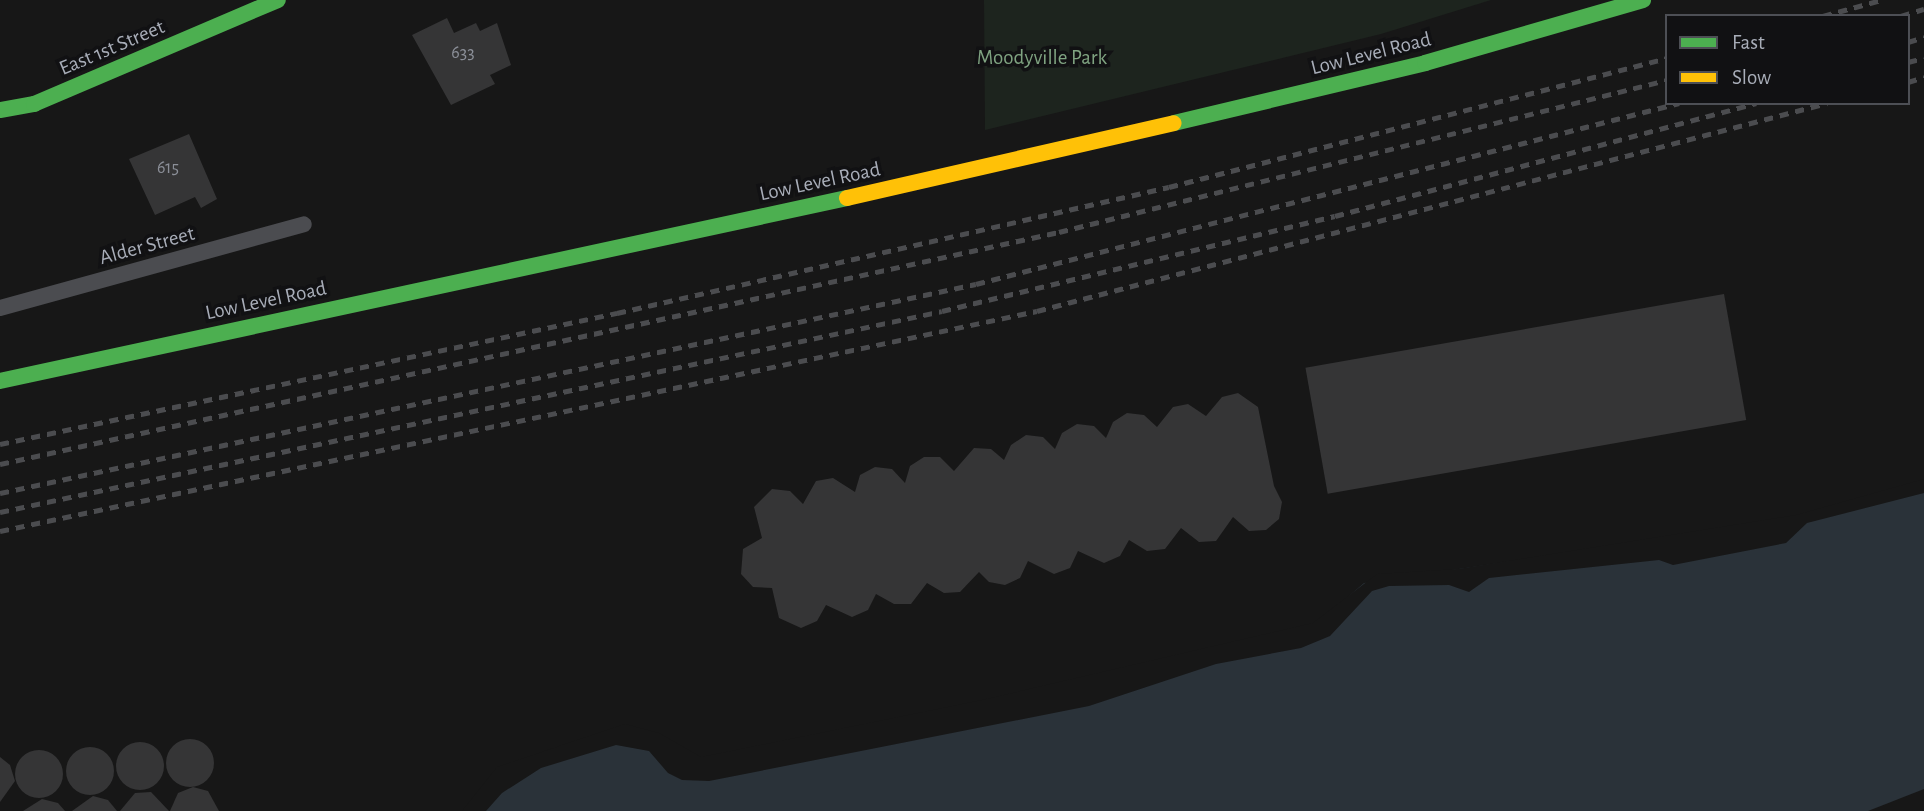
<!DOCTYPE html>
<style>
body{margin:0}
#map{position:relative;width:1924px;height:811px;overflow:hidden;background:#171717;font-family:"Alegreya Sans",sans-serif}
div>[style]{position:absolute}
.green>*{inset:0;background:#1d241e}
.water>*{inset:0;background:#2a3239}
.pier>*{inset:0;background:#171717}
.building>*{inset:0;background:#353536;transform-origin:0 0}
.round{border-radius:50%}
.lane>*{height:16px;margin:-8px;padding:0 8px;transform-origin:8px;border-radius:8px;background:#4b4c50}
.fast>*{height:16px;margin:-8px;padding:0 8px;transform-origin:8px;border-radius:8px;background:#4caf50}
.slow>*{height:16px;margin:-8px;padding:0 8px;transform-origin:8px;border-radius:8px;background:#ffc107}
.rail>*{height:5px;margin-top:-2.5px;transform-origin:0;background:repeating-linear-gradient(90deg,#4b4c4f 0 9px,transparent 0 16px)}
span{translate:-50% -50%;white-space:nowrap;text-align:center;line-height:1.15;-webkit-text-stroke:7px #111113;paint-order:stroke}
.number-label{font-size:18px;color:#8b8f98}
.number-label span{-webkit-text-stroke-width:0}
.street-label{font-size:21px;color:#a8adb8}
.park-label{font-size:21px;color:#7fa381}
.legend{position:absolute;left:1665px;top:14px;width:245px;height:91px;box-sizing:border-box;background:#111113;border:2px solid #4d4f55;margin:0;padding:9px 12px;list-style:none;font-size:21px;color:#a8adb8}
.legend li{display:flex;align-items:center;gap:14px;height:35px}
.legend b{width:35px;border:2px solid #4d4f55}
</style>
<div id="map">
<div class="green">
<div style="clip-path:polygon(984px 0,1491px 0,1381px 34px,985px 130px)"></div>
</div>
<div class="water">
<div style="clip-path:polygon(1924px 482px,1924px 811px,466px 811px,498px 770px,625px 727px,701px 760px,983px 703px,1314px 626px,1364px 583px,1797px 519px)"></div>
</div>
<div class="pier">
<div style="clip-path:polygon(1924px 479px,1924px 493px,1807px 523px,1786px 543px,1673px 565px,1659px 560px,1489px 578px,1469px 592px,1449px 585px,1389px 586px,1372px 591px,1330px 636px,1301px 648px,1216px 664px,1089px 706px,709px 781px,682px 780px,668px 773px,649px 751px,616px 745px,541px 768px,502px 793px,486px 811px,462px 811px,497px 767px,625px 724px,659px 733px,701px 757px,982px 700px,1313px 623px,1377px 574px,1458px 569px,1796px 515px)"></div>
<div style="clip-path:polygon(1924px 789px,1924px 811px,1868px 811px)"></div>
</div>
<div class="building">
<div style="clip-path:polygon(447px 18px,454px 33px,476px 23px,480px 31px,497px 23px,511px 65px,490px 75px,495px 84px,451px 105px,412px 35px)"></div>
<div style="clip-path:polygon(189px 134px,217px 199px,201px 208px,195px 197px,155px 215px,129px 159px)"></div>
<div style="left:1724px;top:294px;width:128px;height:425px;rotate:80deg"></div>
<div style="clip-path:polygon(1238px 393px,1258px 407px,1274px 486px,1282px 502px,1279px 519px,1266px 530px,1249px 531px,1233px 517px,1216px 541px,1199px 542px,1181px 528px,1165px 549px,1147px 551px,1129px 540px,1120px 556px,1104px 563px,1078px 551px,1070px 568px,1054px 574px,1028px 561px,1020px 578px,1005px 585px,989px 582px,979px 572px,960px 592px,944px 593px,927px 583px,911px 604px,894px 604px,876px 594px,868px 610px,852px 617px,826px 605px,817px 621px,801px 628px,779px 618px,772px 588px,753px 587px,741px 574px,743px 549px,762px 538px,754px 507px,772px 489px,790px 491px,803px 504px,816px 481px,833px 478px,855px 492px,860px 475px,875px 467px,892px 469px,905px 483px,910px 466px,924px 457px,940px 457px,954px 471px,974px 448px,991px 449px,1004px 460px,1011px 445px,1026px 435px,1043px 437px,1055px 449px,1062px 433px,1077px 424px,1094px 426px,1106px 438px,1113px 422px,1127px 413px,1144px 415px,1157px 427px,1173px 407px,1188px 404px,1206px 416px,1222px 397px)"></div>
<div class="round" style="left:166px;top:739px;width:48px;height:48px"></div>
<div class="round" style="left:116px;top:742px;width:48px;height:48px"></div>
<div class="round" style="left:66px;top:747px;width:48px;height:48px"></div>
<div class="round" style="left:15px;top:750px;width:48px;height:48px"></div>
<div style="clip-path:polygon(0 757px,10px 765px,15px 781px,0 802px)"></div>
<div style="clip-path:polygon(193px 787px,208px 791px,219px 811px,170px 811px,178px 793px)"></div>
<div style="clip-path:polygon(151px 792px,169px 811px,120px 811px,135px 793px)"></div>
<div style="clip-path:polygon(93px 796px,108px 800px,117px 811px,72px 811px)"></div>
<div style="clip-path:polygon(42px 799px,58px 803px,65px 811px,23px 811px)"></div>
</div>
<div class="lane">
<div style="left:0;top:308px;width:315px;rotate:-15.4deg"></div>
</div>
<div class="fast">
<div style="left:0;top:110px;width:35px;rotate:-10deg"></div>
<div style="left:34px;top:104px;width:265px;rotate:-23.1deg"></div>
<div style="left:1174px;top:123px;width:258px;rotate:-13.4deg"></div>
<div style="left:1425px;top:63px;width:227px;rotate:-16.1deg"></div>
<div style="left:0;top:381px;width:867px;rotate:-12.19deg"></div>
</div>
<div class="slow">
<div style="left:847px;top:198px;width:335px;rotate:-12.9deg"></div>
</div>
<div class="rail">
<div style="left:1823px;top:16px;width:60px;rotate:-15.4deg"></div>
<div style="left:1901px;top:16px;width:24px;rotate:-17deg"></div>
<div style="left:1908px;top:42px;width:17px;rotate:-17deg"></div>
<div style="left:1908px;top:62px;width:16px;rotate:-14deg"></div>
<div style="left:1908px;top:82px;width:17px;rotate:-17deg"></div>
<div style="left:0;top:444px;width:631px;rotate:-11.99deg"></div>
<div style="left:617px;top:313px;width:566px;rotate:-12.86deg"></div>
<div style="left:1169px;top:187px;width:514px;rotate:-14.52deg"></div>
<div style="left:0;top:464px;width:1084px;rotate:-12.36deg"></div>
<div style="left:1059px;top:232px;width:627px;rotate:-14.04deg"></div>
<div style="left:0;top:493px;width:998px;rotate:-12.09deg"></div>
<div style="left:976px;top:284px;width:726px;rotate:-14.44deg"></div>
<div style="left:0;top:512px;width:963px;rotate:-12.04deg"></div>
<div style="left:942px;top:311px;width:404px;rotate:-13.6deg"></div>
<div style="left:1335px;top:216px;width:436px;rotate:-15deg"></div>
<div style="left:0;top:531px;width:1060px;rotate:-11.98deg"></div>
<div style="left:1037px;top:311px;width:817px;rotate:-14.75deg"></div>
</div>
<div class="number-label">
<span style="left:463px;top:53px">633</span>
<span style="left:168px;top:168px">615</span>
</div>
<div class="street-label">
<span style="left:112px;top:48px;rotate:-23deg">East 1st Street</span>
<span style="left:1371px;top:54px;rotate:-14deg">Low Level Road</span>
<span style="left:820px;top:182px;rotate:-12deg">Low Level Road</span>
<span style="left:147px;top:246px;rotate:-15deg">Alder Street</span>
<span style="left:266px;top:301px;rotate:-12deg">Low Level Road</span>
</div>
<div class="park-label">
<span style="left:1042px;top:58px">Moodyville Park</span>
</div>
<ul class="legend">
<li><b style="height:9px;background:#4caf50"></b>Fast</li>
<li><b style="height:9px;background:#ffc107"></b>Slow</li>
</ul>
</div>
